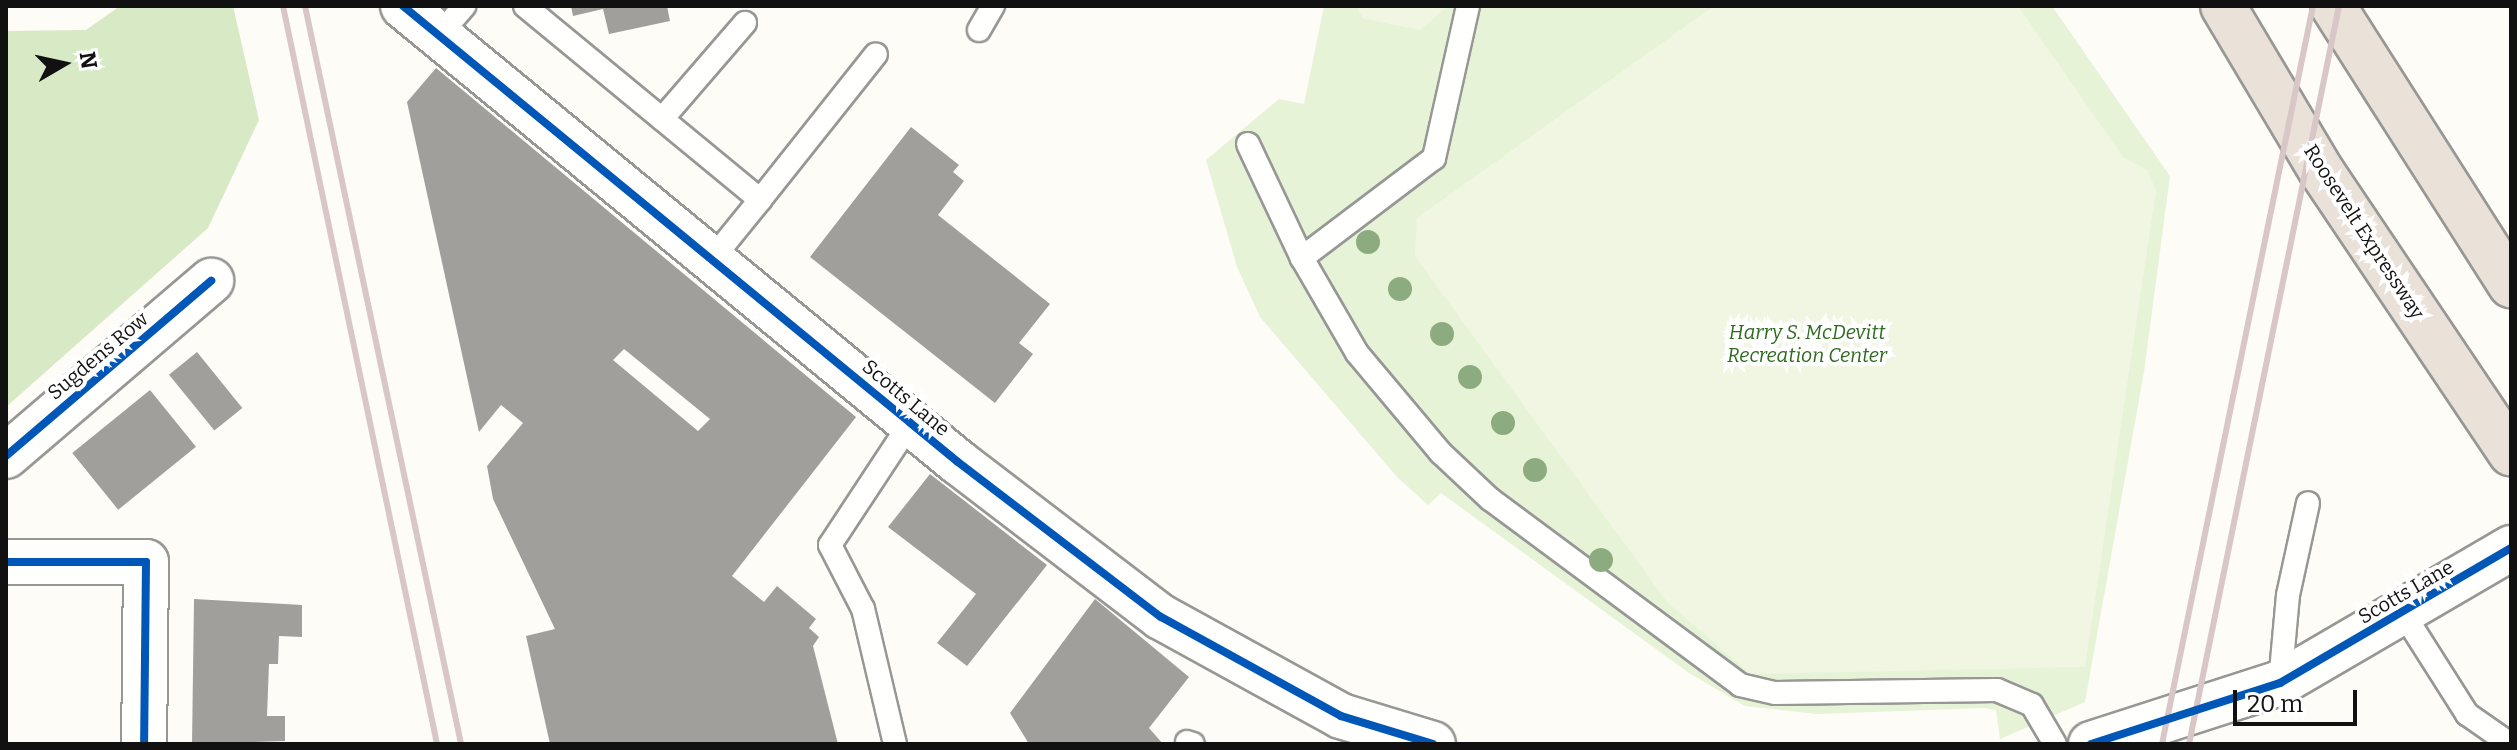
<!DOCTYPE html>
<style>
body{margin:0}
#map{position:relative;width:2517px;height:750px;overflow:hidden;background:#fdfcf7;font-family:Bitter,serif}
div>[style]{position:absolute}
.green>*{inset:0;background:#e7f3d7}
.forest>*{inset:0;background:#d8eac5}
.pitch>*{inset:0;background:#f0f6e1}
.building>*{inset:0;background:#a19f9c;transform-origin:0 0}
.roads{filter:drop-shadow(2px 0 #979795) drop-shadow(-2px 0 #979795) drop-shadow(0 2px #979795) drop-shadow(0 -2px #979795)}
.service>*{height:22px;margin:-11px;padding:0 11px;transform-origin:11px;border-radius:11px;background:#fffffe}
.minor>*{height:44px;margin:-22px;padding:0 22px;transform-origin:22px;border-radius:22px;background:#fffffe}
.motorway>*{height:44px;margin:-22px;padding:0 22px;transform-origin:22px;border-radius:22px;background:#eae1d8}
.rail>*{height:6px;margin:-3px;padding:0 3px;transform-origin:3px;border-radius:3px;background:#d9c6c7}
.cycleway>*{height:8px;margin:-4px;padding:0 4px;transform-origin:4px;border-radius:4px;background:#0057b8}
.trees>*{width:24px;height:24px;margin:-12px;border-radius:50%;background:#8cac80}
span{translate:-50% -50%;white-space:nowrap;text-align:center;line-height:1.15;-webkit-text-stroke:8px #fff;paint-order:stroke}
.street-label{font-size:20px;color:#111}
.park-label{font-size:20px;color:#2f6b1f;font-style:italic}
.frame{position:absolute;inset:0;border:8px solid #111;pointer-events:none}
.north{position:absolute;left:24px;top:24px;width:80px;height:80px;-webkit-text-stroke:6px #fff;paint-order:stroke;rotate:81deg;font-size:22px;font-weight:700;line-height:32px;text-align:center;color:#111}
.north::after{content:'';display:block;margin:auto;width:28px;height:36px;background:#111;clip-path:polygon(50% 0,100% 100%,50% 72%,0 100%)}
.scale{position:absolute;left:2233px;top:690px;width:124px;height:36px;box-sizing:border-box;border:4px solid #111;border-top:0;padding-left:10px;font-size:24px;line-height:28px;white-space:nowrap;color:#111;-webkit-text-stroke:6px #fff;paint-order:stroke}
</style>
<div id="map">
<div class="green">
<div style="clip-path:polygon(1324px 6px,2052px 6px,2170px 176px,2144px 372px,2085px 702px,2000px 739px,1996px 710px,1984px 708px,1817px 714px,1745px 706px,1689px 673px,1441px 493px,1428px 505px,1397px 477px,1260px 317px,1237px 267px,1206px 160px,1279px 99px,1304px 104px)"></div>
</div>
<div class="forest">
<div style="clip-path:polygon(120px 6px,233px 6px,259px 120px,208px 228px,6px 407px,6px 31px,86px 30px)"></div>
</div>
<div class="pitch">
<div style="clip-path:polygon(1356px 6px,1448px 6px,1420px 30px,1364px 19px)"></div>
<div style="clip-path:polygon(1714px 6px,2018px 6px,2123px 157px,2147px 170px,2156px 190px,2085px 667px,1750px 674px,1667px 602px,1415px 256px,1417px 218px)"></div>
</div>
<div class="building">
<div style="clip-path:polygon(571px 6px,667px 6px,670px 21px,609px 34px,603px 9px,573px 16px)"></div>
<div style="clip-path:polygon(evenodd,436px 68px,856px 417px,732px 576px,764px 602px,777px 586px,816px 619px,809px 628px,819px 637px,813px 646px,838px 744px,550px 744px,526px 636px,555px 629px,493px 499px,487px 466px,523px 423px,501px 405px,479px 432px,407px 102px,436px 68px,624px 349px,710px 419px,698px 431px,613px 360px,624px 349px)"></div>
<div style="clip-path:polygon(911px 127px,959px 165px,953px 172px,964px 181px,938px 215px,1050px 304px,1019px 343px,1033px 354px,995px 403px,810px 257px)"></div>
<div style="left:197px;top:352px;width:72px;height:36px;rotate:51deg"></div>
<div style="left:150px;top:390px;width:73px;height:100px;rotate:51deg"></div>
<div style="clip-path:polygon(930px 474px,1047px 565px,967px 666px,937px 643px,976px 594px,888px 527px)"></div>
<div style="clip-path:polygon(194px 599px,302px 605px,302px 637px,279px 636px,278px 664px,269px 664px,267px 716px,285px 716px,285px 741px,192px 744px)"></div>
<div style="clip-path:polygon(1095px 599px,1189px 677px,1149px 728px,1163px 744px,1029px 744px,1010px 713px)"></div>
</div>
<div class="roads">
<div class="service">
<div style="left:525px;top:6px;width:305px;rotate:39.5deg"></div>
<div style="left:760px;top:200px;width:76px;rotate:129.1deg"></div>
<div style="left:1468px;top:6px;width:156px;rotate:102.6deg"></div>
<div style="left:1434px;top:158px;width:166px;rotate:142.9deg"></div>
<div style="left:1302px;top:258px;width:110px;rotate:59.9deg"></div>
<div style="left:1357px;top:353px;width:131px;rotate:50deg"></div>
<div style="left:1441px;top:453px;width:67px;rotate:43.2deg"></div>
<div style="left:1490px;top:499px;width:312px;rotate:36.6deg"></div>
<div style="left:1740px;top:685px;width:36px;rotate:13deg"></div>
<div style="left:1775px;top:693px;width:222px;rotate:-0.8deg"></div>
<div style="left:1997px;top:690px;width:38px;rotate:23deg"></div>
<div style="left:2032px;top:705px;width:45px;rotate:59.5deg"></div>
<div style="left:979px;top:30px;width:28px;rotate:-60deg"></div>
<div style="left:440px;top:34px;width:37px;rotate:-49deg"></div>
<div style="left:662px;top:119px;width:127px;rotate:-49.2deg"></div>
<div style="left:1248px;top:144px;width:126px;rotate:64.7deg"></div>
<div style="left:760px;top:200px;width:186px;rotate:-51.5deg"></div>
<div style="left:2403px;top:613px;width:120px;rotate:57.6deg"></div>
<div style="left:2467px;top:714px;width:52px;rotate:34.9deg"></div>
<div style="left:2280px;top:683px;width:88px;rotate:-84.8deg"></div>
<div style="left:2288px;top:595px;width:94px;rotate:-77.7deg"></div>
<div style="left:1187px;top:742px;width:6px;rotate:18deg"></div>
<div style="left:895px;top:744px;width:139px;rotate:-103.3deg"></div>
<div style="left:863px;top:609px;width:72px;rotate:-117.3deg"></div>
<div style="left:830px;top:545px;width:147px;rotate:-56.6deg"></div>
</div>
<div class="minor">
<div style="left:403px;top:6px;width:718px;rotate:39.41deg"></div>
<div style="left:958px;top:462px;width:255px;rotate:37.4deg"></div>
<div style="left:1161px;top:617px;width:205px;rotate:28.8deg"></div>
<div style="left:1341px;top:716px;width:96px;rotate:16.9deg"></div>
<div style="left:6px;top:456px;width:270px;rotate:-40.5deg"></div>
<div style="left:6px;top:562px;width:140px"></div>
<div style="left:146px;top:562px;width:182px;rotate:90.6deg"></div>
<div style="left:2091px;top:744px;width:199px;rotate:-17.9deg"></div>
<div style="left:2280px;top:683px;width:268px;rotate:-30.3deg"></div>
</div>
<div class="motorway">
<div style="left:2223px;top:6px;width:193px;rotate:59.2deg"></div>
<div style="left:2322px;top:172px;width:339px;rotate:56.1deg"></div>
<div style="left:2333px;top:6px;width:331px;rotate:57.5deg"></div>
</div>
</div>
<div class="rail">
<div style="left:283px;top:6px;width:754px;rotate:78.21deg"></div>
<div style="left:305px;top:6px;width:754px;rotate:78.06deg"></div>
<div style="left:2162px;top:744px;width:753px;rotate:-78.44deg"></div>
<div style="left:2189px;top:744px;width:753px;rotate:-78.51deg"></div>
</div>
<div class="cycleway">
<div style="left:403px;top:6px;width:718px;rotate:39.41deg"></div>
<div style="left:958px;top:462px;width:255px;rotate:37.4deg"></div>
<div style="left:1161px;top:617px;width:205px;rotate:28.8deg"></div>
<div style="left:1341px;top:716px;width:96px;rotate:16.9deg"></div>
<div style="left:6px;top:456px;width:270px;rotate:-40.5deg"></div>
<div style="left:6px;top:562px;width:140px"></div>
<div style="left:146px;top:562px;width:182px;rotate:90.6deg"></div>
<div style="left:2091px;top:744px;width:199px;rotate:-17.9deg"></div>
<div style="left:2280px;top:683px;width:268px;rotate:-30.3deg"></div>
</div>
<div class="trees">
<div style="left:1368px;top:242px"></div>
<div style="left:1400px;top:289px"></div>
<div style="left:1442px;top:334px"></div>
<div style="left:1470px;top:377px"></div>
<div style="left:1503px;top:423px"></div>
<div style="left:1535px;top:470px"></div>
<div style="left:1601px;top:560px"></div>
</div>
<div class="street-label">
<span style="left:2364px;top:232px;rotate:57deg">Roosevelt Expressway</span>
<span style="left:98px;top:356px;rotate:-40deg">Sugdens Row</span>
<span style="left:906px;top:398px;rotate:40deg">Scotts Lane</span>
<span style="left:2406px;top:592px;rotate:-30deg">Scotts Lane</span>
</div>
<div class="park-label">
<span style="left:1807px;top:344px">Harry S. McDevitt<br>Recreation Center</span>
</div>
<div class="frame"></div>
<div class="north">N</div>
<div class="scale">20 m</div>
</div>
